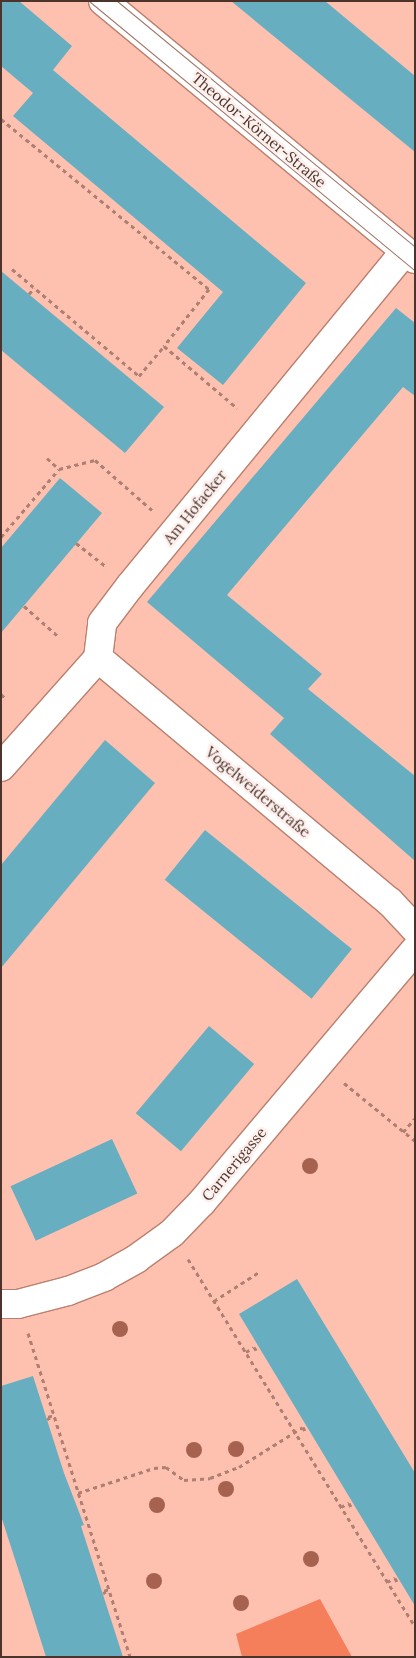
<!DOCTYPE html>
<meta charset="utf-8">
<style>
body{margin:0}
#map{position:relative;width:416px;height:1658px;overflow:hidden;background:#ffc1af;font-family:Lora,serif}
div>[style]{position:absolute}
.forest>*{inset:0;background:#f57e5b}
.building>*{inset:0;background:#68aec1;transform-origin:0 0}
.path>*{height:3px;margin-top:-1.5px;transform-origin:0;background:repeating-linear-gradient(90deg,#ad8073 0 4px,transparent 0 8px)}
.roads{filter:drop-shadow(1px 0 #b9806f) drop-shadow(-1px 0 #b9806f) drop-shadow(0 1px #b9806f) drop-shadow(0 -1px #b9806f)}
.minor>*{height:28px;margin:-14px;padding:0 14px;transform-origin:14px;border-radius:14px;background:#fff}
.secondary>*{height:28px;margin:-14px;padding:0 14px;transform-origin:14px;border-radius:14px;background:#fff}
.tram>*{height:1px;margin:-0.5px;padding:0 0.5px;transform-origin:0.5px;border-radius:0.5px;background:#a1766a}
.trees>*{width:16px;height:16px;margin:-8px;border-radius:50%;background:#a6624f}
span{translate:-50% -50%;white-space:nowrap;text-align:center;line-height:1.15;-webkit-text-stroke:5px #fdefec;paint-order:stroke}
.street-label{font-size:15px;color:#4c332c}
.frame{position:absolute;inset:0;border:2px solid #4c332c;pointer-events:none}
</style>
<div id="map">
<div class="forest">
<div style="clip-path:polygon(320px 1599px,352px 1657px,242px 1657px,236px 1634px)"></div>
</div>
<div class="building">
<div style="clip-path:polygon(1px 1px,19px 1px,72px 46px,53px 70px,306px 283px,223px 385px,177px 348px,223px 292px,13px 116px,33px 93px,1px 66px)"></div>
<div style="clip-path:polygon(231px 1px,325px 1px,415px 76px,415px 152px)"></div>
<div style="clip-path:polygon(1px 271px,164px 407px,125px 453px,1px 350px)"></div>
<div style="clip-path:polygon(396px 308px,415px 323px,415px 396px,403px 387px,227px 595px,322px 674px,308px 689px,415px 776px,415px 861px,270px 734px,284px 718px,147px 602px)"></div>
<div style="clip-path:polygon(60px 478px,102px 513px,1px 633px,1px 548px)"></div>
<div style="clip-path:polygon(105px 740px,155px 783px,1px 968px,1px 865px)"></div>
<div style="left:205px;top:830px;width:189px;height:64px;rotate:39deg"></div>
<div style="left:209px;top:1026px;width:59px;height:114px;rotate:40deg"></div>
<div style="left:112px;top:1139px;width:60px;height:112px;rotate:65deg"></div>
<div style="clip-path:polygon(297px 1279px,415px 1473px,415px 1606px,239px 1314px)"></div>
<div style="clip-path:polygon(33px 1376px,64px 1473px,84px 1525px,81px 1526px,123px 1657px,46px 1657px,23px 1584px,1px 1516px,1px 1386px)"></div>
</div>
<div class="path">
<div style="left:1px;top:119px;width:269px;rotate:39.3deg"></div>
<div style="left:209px;top:289px;width:73px;rotate:128.3deg"></div>
<div style="left:12px;top:269px;width:166px;rotate:40.1deg"></div>
<div style="left:139px;top:376px;width:39px;rotate:-50deg"></div>
<div style="left:164px;top:346px;width:96px;rotate:40.3deg"></div>
<div style="left:29px;top:294px;width:8px;rotate:-50deg"></div>
<div style="left:47px;top:458px;width:16px;rotate:43deg"></div>
<div style="left:1px;top:537px;width:89px;rotate:-49.5deg"></div>
<div style="left:59px;top:469px;width:37px;rotate:-14deg"></div>
<div style="left:95px;top:460px;width:76px;rotate:41.3deg"></div>
<div style="left:76px;top:543px;width:39px;rotate:38deg"></div>
<div style="left:24px;top:606px;width:45px;rotate:41.4deg"></div>
<div style="left:1px;top:694px;width:6px;rotate:45deg"></div>
<div style="left:344px;top:1083px;width:92px;rotate:39.2deg"></div>
<div style="left:403px;top:1132px;width:18px;rotate:-49deg"></div>
<div style="left:188px;top:1259px;width:432px;rotate:58.3deg"></div>
<div style="left:214px;top:1301px;width:54px;rotate:-32.8deg"></div>
<div style="left:28px;top:1333px;width:340px;rotate:72.5deg"></div>
<div style="left:246px;top:1352px;width:9px;rotate:-32deg"></div>
<div style="left:254px;top:1347px;width:4px;rotate:56deg"></div>
<div style="left:49px;top:1420px;width:3px;rotate:-108deg"></div>
<div style="left:48px;top:1417px;width:6px;rotate:-18deg"></div>
<div style="left:78px;top:1493px;width:80px;rotate:-18.2deg"></div>
<div style="left:154px;top:1468px;width:12px;rotate:-5deg"></div>
<div style="left:166px;top:1467px;width:22px;rotate:36deg"></div>
<div style="left:184px;top:1480px;width:26px;rotate:-4deg"></div>
<div style="left:210px;top:1478px;width:31px;rotate:-21deg"></div>
<div style="left:239px;top:1467px;width:75px;rotate:-32deg"></div>
<div style="left:303px;top:1427px;width:4px;rotate:63deg"></div>
<div style="left:341px;top:1507px;width:9px;rotate:-27deg"></div>
<div style="left:349px;top:1503px;width:4px;rotate:63deg"></div>
<div style="left:387px;top:1582px;width:9px;rotate:-27deg"></div>
<div style="left:395px;top:1578px;width:4px;rotate:63deg"></div>
<div style="left:105px;top:1594px;width:3px;rotate:-108deg"></div>
<div style="left:104px;top:1591px;width:5px;rotate:-22deg"></div>
</div>
<div class="roads">
<div class="minor">
<div style="left:98px;top:658px;width:381px;rotate:39.9deg"></div>
<div style="left:390px;top:902px;width:37px;rotate:47deg"></div>
<div style="left:1px;top:767px;width:146px;rotate:-48.3deg"></div>
<div style="left:98px;top:658px;width:35px;rotate:-83deg"></div>
<div style="left:102px;top:623px;width:46px;rotate:-52.9deg"></div>
<div style="left:130px;top:586px;width:433px;rotate:-50.6deg"></div>
<div style="left:1px;top:1304px;width:17px"></div>
<div style="left:18px;top:1304px;width:52px;rotate:-14.6deg"></div>
<div style="left:68px;top:1291px;width:39px;rotate:-21deg"></div>
<div style="left:104px;top:1277px;width:37px;rotate:-29deg"></div>
<div style="left:136px;top:1259px;width:44px;rotate:-35.8deg"></div>
<div style="left:172px;top:1233px;width:43px;rotate:-45.9deg"></div>
<div style="left:202px;top:1202px;width:330px;rotate:-49.8deg"></div>
</div>
<div class="secondary">
<div style="left:103px;top:1px;width:405px;rotate:39.6deg"></div>
</div>
</div>
<div class="tram">
<div style="left:89px;top:1px;width:423px;rotate:39.6deg"></div>
<div style="left:117px;top:1px;width:386px;rotate:39.5deg"></div>
</div>
<div class="trees">
<div style="left:310px;top:1166px"></div>
<div style="left:120px;top:1329px"></div>
<div style="left:236px;top:1449px"></div>
<div style="left:194px;top:1450px"></div>
<div style="left:226px;top:1489px"></div>
<div style="left:157px;top:1505px"></div>
<div style="left:311px;top:1559px"></div>
<div style="left:154px;top:1581px"></div>
<div style="left:241px;top:1603px"></div>
</div>
<div class="street-label">
<span style="left:259px;top:130px;rotate:40deg">Theodor-Körner-Straße</span>
<span style="left:195px;top:507px;rotate:-51deg">Am Hofacker</span>
<span style="left:258px;top:792px;rotate:40deg">Vogelweiderstraße</span>
<span style="left:234px;top:1164px;rotate:-50deg">Carnerigasse</span>
</div>
<div class="frame"></div>
</div>
